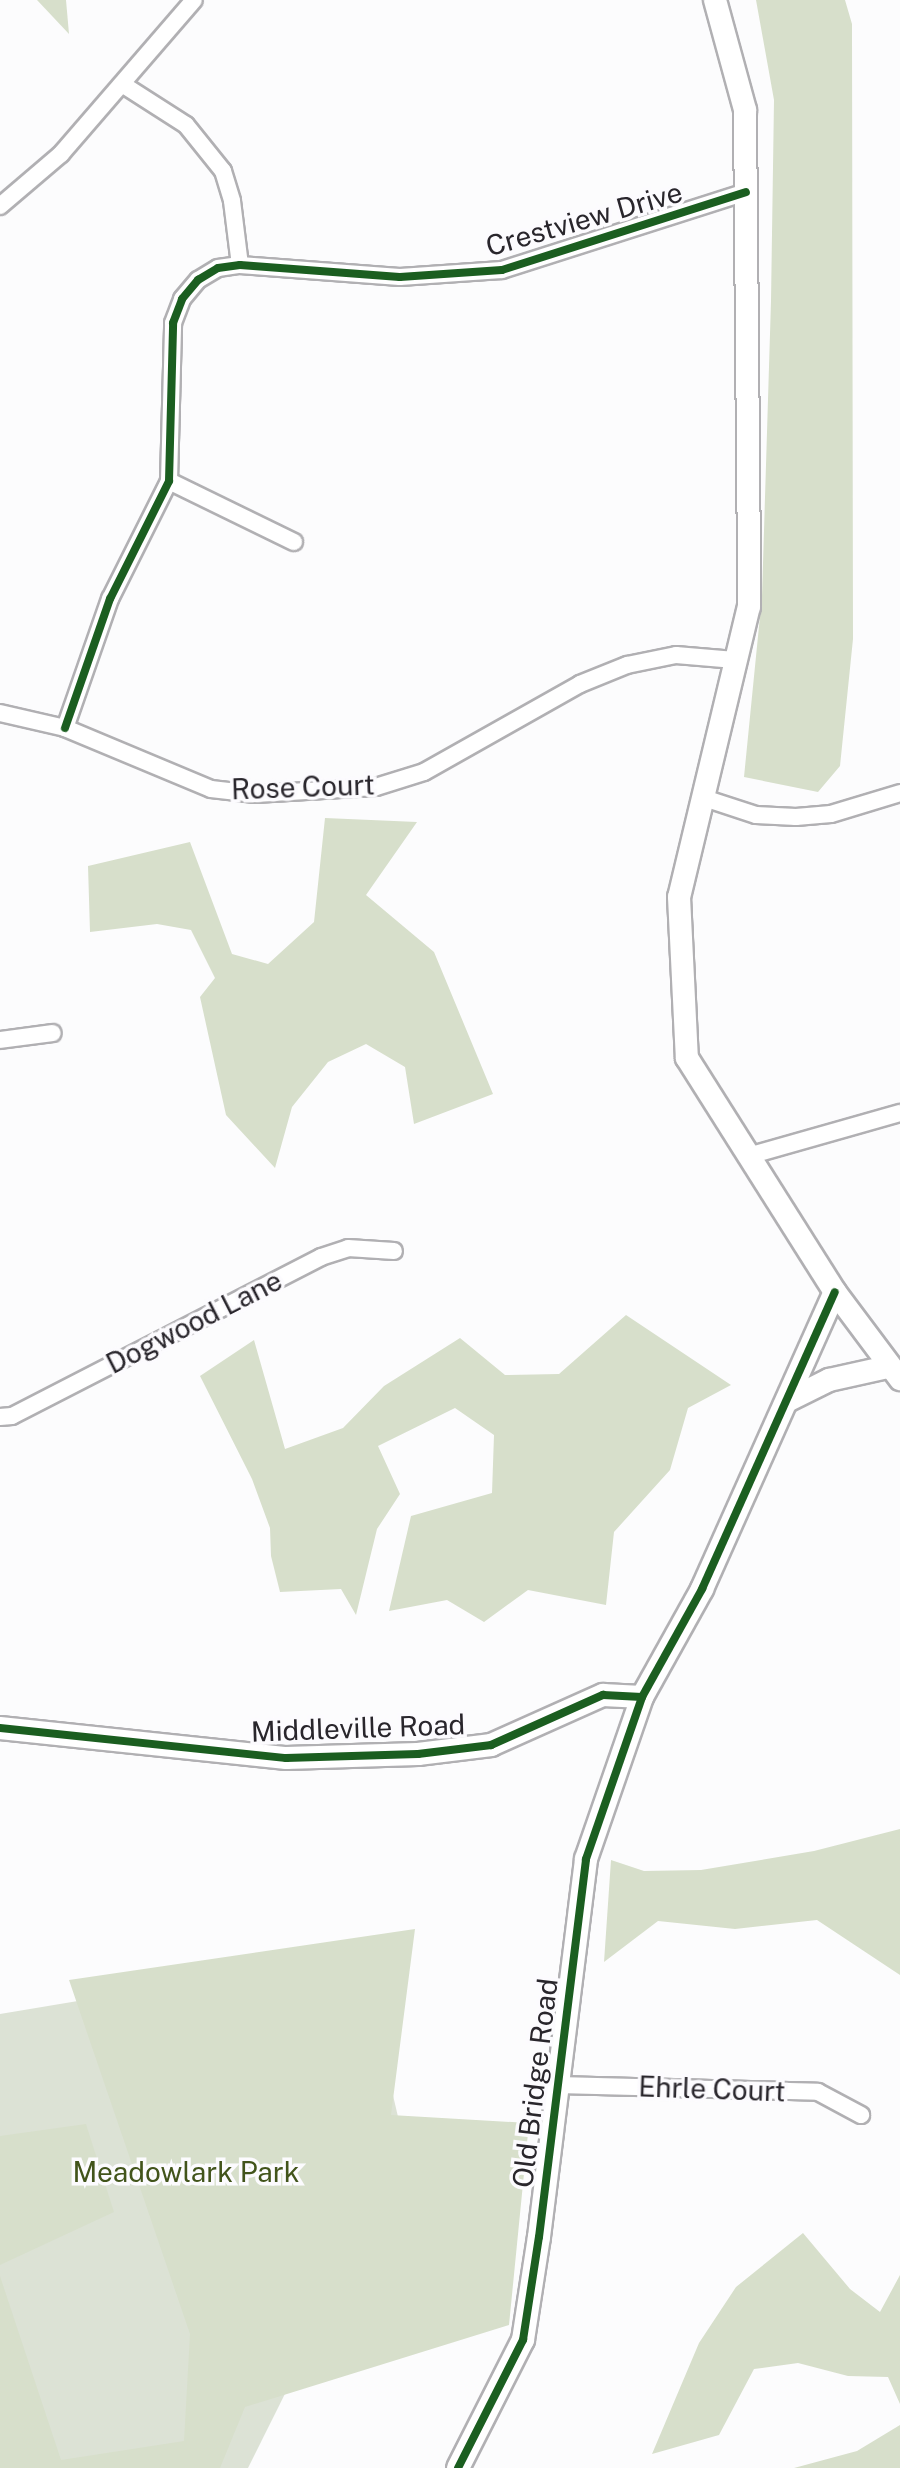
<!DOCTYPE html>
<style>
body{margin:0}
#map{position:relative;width:900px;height:2468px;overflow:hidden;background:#fcfcfd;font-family:"Public Sans",sans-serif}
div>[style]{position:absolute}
.green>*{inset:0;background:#dce2d5}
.forest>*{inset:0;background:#d7dfcb}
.roads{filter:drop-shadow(2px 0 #b1b0b3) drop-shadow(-2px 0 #b1b0b3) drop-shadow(0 2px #b1b0b3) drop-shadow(0 -2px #b1b0b3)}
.street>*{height:16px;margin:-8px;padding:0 8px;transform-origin:8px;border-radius:8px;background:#fff}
.secondary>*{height:22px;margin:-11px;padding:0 11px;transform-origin:11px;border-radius:11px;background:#fff}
.cycleway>*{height:8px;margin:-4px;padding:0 4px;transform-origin:4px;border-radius:4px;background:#1b5e20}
span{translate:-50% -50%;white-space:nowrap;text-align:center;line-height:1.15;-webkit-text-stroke:7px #fcfbfe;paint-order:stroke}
.street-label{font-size:28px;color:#29262c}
.park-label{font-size:28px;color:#42541b}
</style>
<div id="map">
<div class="green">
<div style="clip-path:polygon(360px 1954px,406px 2151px,248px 2468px,0 2468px,0 2014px)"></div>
</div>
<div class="forest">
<div style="clip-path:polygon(37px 0,66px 0,69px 34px)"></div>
<div style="clip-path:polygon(756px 0,845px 0,852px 24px,853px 639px,840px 766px,818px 792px,744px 777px,762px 596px,771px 301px,774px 100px)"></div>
<div style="clip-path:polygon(325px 818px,417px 822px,366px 895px,434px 952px,493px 1094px,414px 1124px,405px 1067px,366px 1044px,328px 1062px,292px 1107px,275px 1168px,226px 1115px,200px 997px,215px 978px,191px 930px,157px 924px,90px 932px,88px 866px,190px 842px,232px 954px,268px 964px,314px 922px)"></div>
<div style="clip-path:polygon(626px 1315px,731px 1385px,688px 1408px,670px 1470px,614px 1532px,606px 1605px,528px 1590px,484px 1622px,447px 1600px,389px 1611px,411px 1516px,492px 1493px,494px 1435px,455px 1408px,378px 1446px,400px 1494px,377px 1529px,356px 1615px,341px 1589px,280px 1592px,271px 1556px,270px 1528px,252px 1479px,200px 1376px,254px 1340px,285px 1449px,343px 1428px,384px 1386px,460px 1338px,505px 1375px,559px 1374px)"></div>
<div style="clip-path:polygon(900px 1829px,900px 1975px,817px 1920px,735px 1929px,658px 1921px,604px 1962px,611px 1860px,644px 1871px,701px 1870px,814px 1851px)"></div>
<div style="clip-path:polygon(415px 1929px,391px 2115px,529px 2123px,509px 2325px,245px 2407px,220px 2468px,0 2468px,0 2276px,61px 2460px,184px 2441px,190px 2334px,69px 1980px)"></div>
<div style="clip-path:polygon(86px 2124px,114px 2212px,0 2265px,0 2136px)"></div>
<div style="clip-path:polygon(803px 2233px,850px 2289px,880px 2312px,900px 2275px,900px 2404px,888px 2377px,848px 2376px,798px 2363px,754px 2369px,719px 2435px,652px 2454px,699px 2343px,736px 2287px)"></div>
<div style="clip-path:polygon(900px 2425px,900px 2468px,794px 2468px,857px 2451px)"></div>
</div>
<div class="roads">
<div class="street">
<div style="left:122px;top:84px;width:76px;rotate:32.6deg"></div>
<div style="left:186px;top:125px;width:59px;rotate:51.2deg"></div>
<div style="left:223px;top:171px;width:31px;rotate:73deg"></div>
<div style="left:232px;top:201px;width:64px;rotate:82.9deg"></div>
<div style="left:0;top:206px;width:80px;rotate:-40.4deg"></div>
<div style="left:61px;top:154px;width:203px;rotate:-49.2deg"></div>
<div style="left:169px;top:481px;width:139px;rotate:26deg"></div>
<div style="left:0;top:713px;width:67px;rotate:13deg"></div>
<div style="left:65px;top:728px;width:158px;rotate:22.7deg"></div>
<div style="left:211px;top:789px;width:44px;rotate:6.5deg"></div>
<div style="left:255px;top:794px;width:121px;rotate:-3.3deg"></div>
<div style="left:376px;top:787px;width:50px;rotate:-17.4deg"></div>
<div style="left:424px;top:772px;width:179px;rotate:-29.4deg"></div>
<div style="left:580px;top:684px;width:51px;rotate:-22deg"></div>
<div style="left:627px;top:665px;width:50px;rotate:-11.5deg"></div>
<div style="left:676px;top:655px;width:59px;rotate:4.8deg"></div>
<div style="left:65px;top:728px;width:137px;rotate:-70.8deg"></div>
<div style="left:110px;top:599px;width:132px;rotate:-63.4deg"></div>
<div style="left:169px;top:481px;width:158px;rotate:-88.5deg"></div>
<div style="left:173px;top:323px;width:26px;rotate:-69deg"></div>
<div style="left:182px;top:299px;width:25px;rotate:-50deg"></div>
<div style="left:198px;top:280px;width:23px;rotate:-31deg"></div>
<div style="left:218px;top:268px;width:22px;rotate:-8deg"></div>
<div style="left:240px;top:265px;width:160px;rotate:4.3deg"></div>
<div style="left:400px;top:277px;width:102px;rotate:-3.9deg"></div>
<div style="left:502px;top:270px;width:256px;rotate:-17.7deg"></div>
<div style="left:704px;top:798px;width:55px;rotate:18.1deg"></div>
<div style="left:756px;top:815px;width:40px;rotate:2.9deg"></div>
<div style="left:796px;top:817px;width:35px;rotate:-5deg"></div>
<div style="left:831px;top:814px;width:72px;rotate:-16.9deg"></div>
<div style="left:0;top:1040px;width:53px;rotate:-7.5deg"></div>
<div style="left:748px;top:1156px;width:158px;rotate:-15.8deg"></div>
<div style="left:0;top:1417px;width:12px;rotate:-5deg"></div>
<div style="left:12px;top:1416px;width:348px;rotate:-27.2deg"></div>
<div style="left:321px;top:1257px;width:28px;rotate:-18deg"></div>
<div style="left:348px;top:1248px;width:46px;rotate:3.7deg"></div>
<div style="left:558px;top:2085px;width:260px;rotate:1.5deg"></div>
<div style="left:818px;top:2092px;width:49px;rotate:28.1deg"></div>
</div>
<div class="secondary">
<div style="left:715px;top:0;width:114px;rotate:74.7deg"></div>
<div style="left:745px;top:110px;width:496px;rotate:89.5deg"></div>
<div style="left:749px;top:606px;width:299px;rotate:103.5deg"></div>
<div style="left:679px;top:897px;width:161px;rotate:87.2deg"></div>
<div style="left:687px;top:1058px;width:277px;rotate:57.7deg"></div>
<div style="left:835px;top:1292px;width:109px;rotate:53.2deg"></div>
<div style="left:789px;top:1400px;width:45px;rotate:-26.6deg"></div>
<div style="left:829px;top:1380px;width:60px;rotate:-12.4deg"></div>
<div style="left:0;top:1728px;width:288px;rotate:6deg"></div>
<div style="left:286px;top:1758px;width:132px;rotate:-1.7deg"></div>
<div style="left:418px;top:1754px;width:74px;rotate:-7deg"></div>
<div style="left:491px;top:1745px;width:123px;rotate:-24.1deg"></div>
<div style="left:603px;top:1695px;width:39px;rotate:3deg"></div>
<div style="left:642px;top:1697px;width:124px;rotate:-60.9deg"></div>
<div style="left:702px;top:1589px;width:325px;rotate:-65.9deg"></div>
<div style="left:458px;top:2468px;width:144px;rotate:-63.1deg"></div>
<div style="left:523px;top:2340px;width:104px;rotate:-81.2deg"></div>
<div style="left:539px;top:2237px;width:381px;rotate:-82.9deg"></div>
<div style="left:586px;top:1859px;width:171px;rotate:-70.9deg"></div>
</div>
</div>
<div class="cycleway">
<div style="left:65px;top:728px;width:137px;rotate:-70.8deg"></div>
<div style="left:110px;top:599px;width:132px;rotate:-63.4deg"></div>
<div style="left:169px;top:481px;width:158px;rotate:-88.5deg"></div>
<div style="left:173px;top:323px;width:26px;rotate:-69deg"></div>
<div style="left:182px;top:299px;width:25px;rotate:-50deg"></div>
<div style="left:198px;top:280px;width:23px;rotate:-31deg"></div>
<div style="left:218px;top:268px;width:22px;rotate:-8deg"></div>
<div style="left:240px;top:265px;width:160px;rotate:4.3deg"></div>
<div style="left:400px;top:277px;width:102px;rotate:-3.9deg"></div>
<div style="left:502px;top:270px;width:256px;rotate:-17.7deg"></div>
<div style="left:0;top:1728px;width:288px;rotate:6deg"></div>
<div style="left:286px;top:1758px;width:132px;rotate:-1.7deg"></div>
<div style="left:418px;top:1754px;width:74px;rotate:-7deg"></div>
<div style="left:491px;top:1745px;width:123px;rotate:-24.1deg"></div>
<div style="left:603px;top:1695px;width:39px;rotate:3deg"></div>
<div style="left:642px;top:1697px;width:124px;rotate:-60.9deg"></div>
<div style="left:702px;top:1589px;width:325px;rotate:-65.9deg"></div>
<div style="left:458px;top:2468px;width:144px;rotate:-63.1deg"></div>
<div style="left:523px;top:2340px;width:104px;rotate:-81.2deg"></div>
<div style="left:539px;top:2237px;width:381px;rotate:-82.9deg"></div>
<div style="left:586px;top:1859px;width:171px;rotate:-70.9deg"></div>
</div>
<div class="street-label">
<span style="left:584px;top:219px;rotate:-16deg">Crestview Drive</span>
<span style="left:303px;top:787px;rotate:-2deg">Rose Court</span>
<span style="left:194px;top:1322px;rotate:-27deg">Dogwood Lane</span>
<span style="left:358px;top:1728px;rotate:-2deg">Middleville Road</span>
<span style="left:535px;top:2083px;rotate:-83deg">Old Bridge Road</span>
<span style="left:712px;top:2089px;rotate:2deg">Ehrle Court</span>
</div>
<div class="park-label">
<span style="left:186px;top:2172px">Meadowlark Park</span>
</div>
</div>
